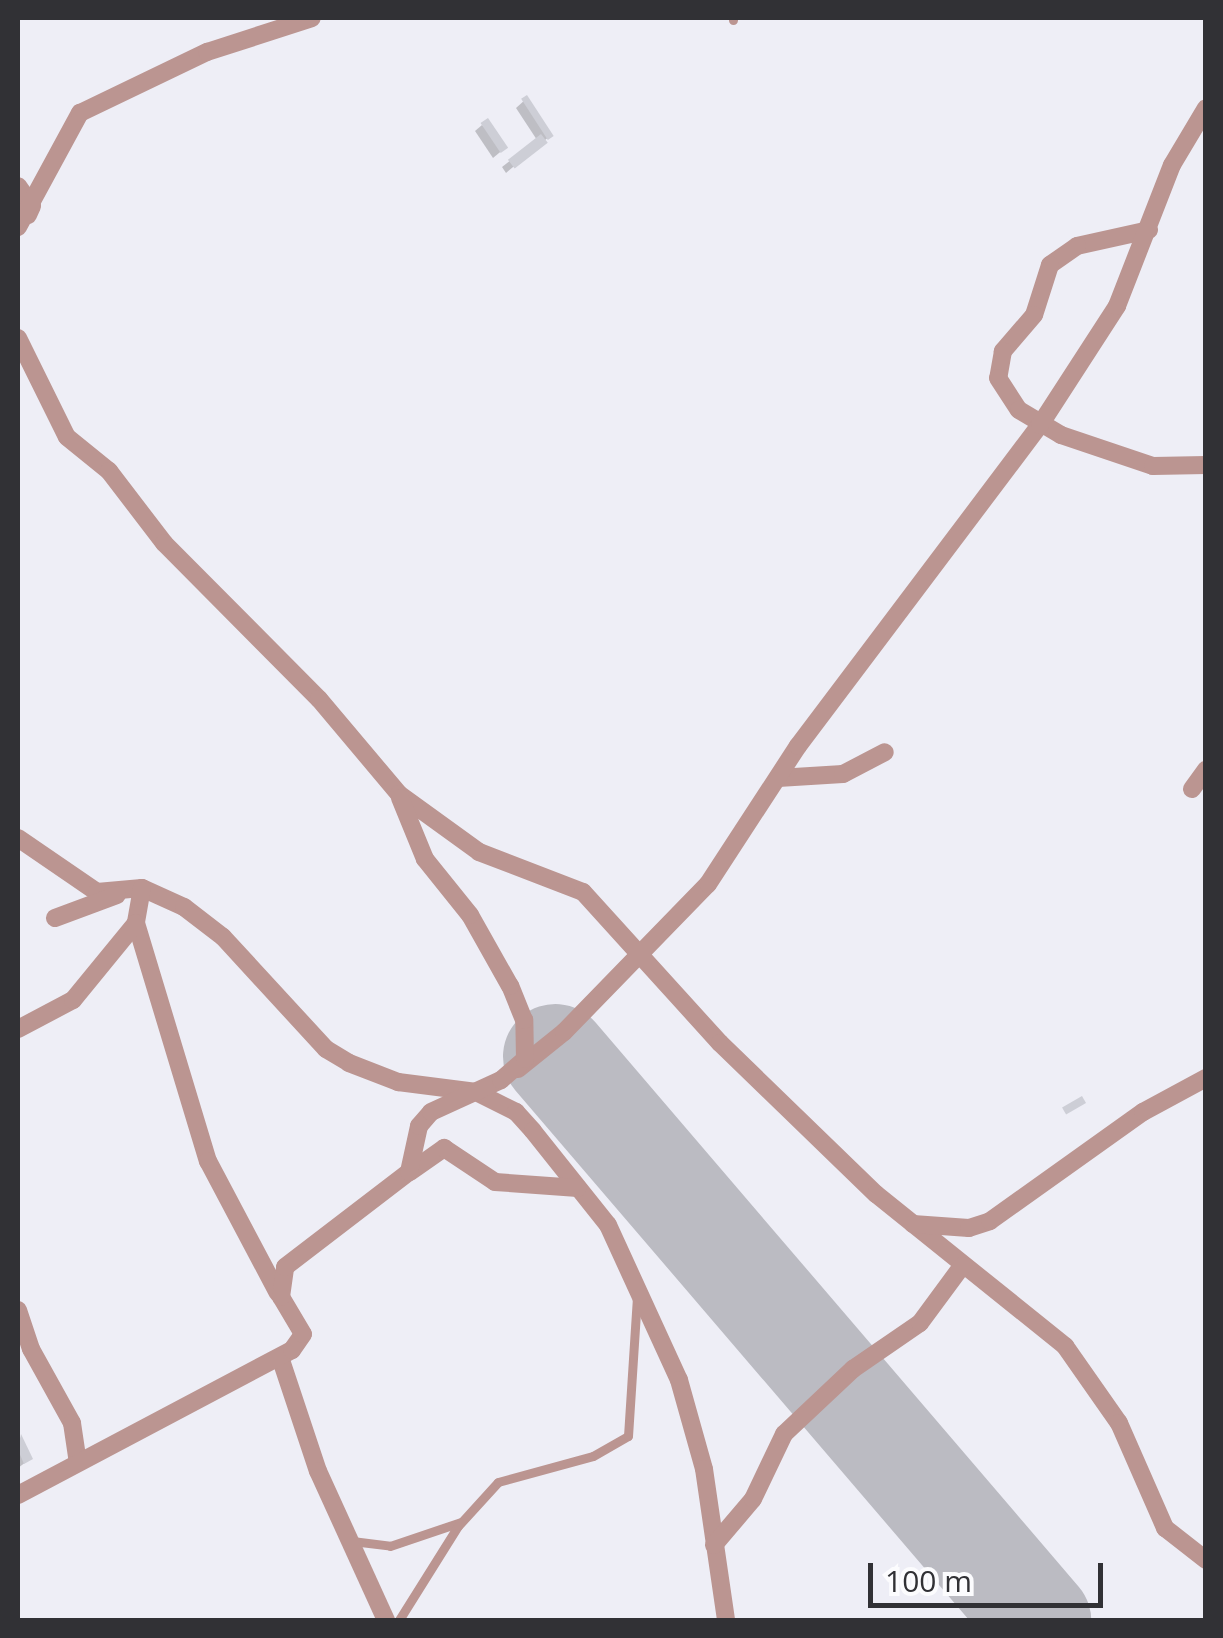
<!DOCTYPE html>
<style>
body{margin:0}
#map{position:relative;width:1223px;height:1638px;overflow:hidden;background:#eeeef6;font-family:"Open Sans",sans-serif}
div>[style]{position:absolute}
.shadow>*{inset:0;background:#0003}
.runway>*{height:105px;margin:-52.5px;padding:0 52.5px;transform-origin:52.5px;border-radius:52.5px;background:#bbbbc2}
.building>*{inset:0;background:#cdced6;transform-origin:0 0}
.lane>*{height:9px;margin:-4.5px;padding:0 4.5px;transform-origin:4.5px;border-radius:4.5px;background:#bb9591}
.street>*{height:18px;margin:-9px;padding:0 9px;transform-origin:9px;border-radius:9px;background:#bb9591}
span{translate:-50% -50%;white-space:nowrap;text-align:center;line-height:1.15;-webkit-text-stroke:8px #fcfcfe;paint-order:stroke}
.frame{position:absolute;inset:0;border:20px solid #313135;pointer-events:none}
.scale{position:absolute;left:868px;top:1563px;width:235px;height:45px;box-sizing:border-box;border:5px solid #313135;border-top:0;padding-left:12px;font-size:30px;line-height:35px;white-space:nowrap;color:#313135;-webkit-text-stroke:8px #fcfcfe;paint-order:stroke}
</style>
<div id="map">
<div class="shadow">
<div style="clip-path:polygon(526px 99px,551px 135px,506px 173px,502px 167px,537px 140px,516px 108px)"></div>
<div style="clip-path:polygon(482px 125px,505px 148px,493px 158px,475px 131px)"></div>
<div style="clip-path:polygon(20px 1437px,30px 1459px,18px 1468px,18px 1438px)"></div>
</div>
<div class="runway">
<div style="left:555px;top:1056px;width:743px;rotate:49.42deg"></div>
</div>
<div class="building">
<div style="left:527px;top:95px;width:49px;height:7px;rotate:57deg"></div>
<div style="left:488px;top:118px;width:36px;height:9px;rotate:56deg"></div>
<div style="left:541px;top:134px;width:11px;height:42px;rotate:52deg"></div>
<div style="left:1082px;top:1096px;width:8px;height:23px;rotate:60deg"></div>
<div style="clip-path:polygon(21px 1434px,33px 1459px,24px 1464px,18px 1450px)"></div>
</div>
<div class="lane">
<div style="left:733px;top:20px;width:2px;rotate:-90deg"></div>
<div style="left:352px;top:1541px;width:38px;rotate:7deg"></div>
<div style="left:390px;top:1546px;width:75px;rotate:-18.7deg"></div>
<div style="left:399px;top:1620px;width:111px;rotate:-57.9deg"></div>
<div style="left:458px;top:1526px;width:59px;rotate:-47.7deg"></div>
<div style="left:498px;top:1482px;width:98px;rotate:-15.3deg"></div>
<div style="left:593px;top:1456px;width:40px;rotate:-29.7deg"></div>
<div style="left:628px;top:1436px;width:138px;rotate:-86.3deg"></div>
</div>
<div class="street">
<div style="left:18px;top:186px;width:24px;rotate:55deg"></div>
<div style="left:32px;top:206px;width:10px;rotate:114deg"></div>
<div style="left:18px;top:227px;width:130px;rotate:-61.5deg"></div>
<div style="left:80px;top:113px;width:141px;rotate:-25.7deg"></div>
<div style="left:207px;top:52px;width:110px;rotate:-17.9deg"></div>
<div style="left:1149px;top:230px;width:74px;rotate:167.5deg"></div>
<div style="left:1077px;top:246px;width:33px;rotate:145deg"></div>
<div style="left:1050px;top:265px;width:52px;rotate:107.7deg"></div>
<div style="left:1034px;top:315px;width:48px;rotate:130.7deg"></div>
<div style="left:1003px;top:351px;width:27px;rotate:100deg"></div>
<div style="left:998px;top:378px;width:38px;rotate:57deg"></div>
<div style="left:1019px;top:410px;width:49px;rotate:30.8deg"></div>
<div style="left:1061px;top:435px;width:97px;rotate:18.6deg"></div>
<div style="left:1153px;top:466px;width:53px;rotate:-1.1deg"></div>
<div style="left:18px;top:338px;width:110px;rotate:63.7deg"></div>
<div style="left:67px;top:437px;width:54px;rotate:39deg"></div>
<div style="left:109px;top:471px;width:91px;rotate:52.6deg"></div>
<div style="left:164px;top:543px;width:220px;rotate:45.2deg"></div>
<div style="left:319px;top:699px;width:124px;rotate:49.9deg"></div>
<div style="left:399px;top:794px;width:99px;rotate:35.9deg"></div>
<div style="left:479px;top:852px;width:111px;rotate:21deg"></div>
<div style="left:583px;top:892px;width:204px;rotate:47.8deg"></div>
<div style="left:720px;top:1043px;width:217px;rotate:44.1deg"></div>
<div style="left:876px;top:1194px;width:243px;rotate:38.8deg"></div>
<div style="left:1065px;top:1346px;width:94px;rotate:55deg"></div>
<div style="left:1119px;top:1423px;width:115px;rotate:66.3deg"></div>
<div style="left:1165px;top:1528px;width:52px;rotate:38deg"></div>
<div style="left:778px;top:778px;width:65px;rotate:-3.5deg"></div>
<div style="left:843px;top:774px;width:47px;rotate:-27.6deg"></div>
<div style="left:1192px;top:789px;width:24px;rotate:-54deg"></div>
<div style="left:18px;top:838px;width:96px;rotate:34.4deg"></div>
<div style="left:97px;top:892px;width:45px;rotate:-5.1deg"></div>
<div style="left:142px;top:888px;width:46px;rotate:24.3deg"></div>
<div style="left:184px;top:907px;width:49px;rotate:37.6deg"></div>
<div style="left:223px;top:937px;width:152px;rotate:47.4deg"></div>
<div style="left:326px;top:1049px;width:27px;rotate:31deg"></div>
<div style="left:349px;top:1063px;width:53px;rotate:21.2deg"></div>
<div style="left:398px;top:1082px;width:79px;rotate:7.3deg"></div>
<div style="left:476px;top:1092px;width:45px;rotate:26.6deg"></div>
<div style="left:516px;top:1112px;width:25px;rotate:48deg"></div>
<div style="left:533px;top:1131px;width:120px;rotate:51.4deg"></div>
<div style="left:608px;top:1225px;width:170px;rotate:65.4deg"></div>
<div style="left:679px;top:1380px;width:92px;rotate:74.3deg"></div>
<div style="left:704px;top:1469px;width:153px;rotate:81.7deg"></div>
<div style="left:142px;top:888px;width:36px;rotate:100deg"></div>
<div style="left:136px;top:923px;width:249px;rotate:73.2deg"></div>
<div style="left:208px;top:1161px;width:149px;rotate:62.1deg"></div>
<div style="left:55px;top:918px;width:66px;rotate:-20.4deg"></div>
<div style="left:18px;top:1029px;width:62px;rotate:-27.8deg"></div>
<div style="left:73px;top:1000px;width:99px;rotate:-50.7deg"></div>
<div style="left:518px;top:1069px;width:59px;rotate:-38.8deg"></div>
<div style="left:564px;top:1032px;width:206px;rotate:-45.8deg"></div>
<div style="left:708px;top:884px;width:165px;rotate:-56.9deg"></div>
<div style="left:798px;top:746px;width:402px;rotate:-53deg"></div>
<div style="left:1040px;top:425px;width:142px;rotate:-57.1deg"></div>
<div style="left:1117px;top:306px;width:151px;rotate:-68.7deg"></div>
<div style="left:1172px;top:165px;width:66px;rotate:-59.2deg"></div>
<div style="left:410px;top:1172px;width:42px;rotate:-35.2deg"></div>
<div style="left:444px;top:1148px;width:61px;rotate:33.7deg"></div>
<div style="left:495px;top:1182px;width:83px;rotate:4.1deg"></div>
<div style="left:913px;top:1224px;width:56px;rotate:4.1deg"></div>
<div style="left:969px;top:1228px;width:22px;rotate:-18deg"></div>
<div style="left:990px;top:1221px;width:188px;rotate:-35.5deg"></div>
<div style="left:1143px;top:1112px;width:72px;rotate:-28.4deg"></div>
<div style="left:18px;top:1310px;width:41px;rotate:71.6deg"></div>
<div style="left:31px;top:1349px;width:85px;rotate:61deg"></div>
<div style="left:72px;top:1423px;width:40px;rotate:81.5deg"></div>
<div style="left:280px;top:1357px;width:120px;rotate:71.6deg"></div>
<div style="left:318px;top:1471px;width:164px;rotate:65.5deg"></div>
<div style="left:18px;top:1495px;width:310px;rotate:-27.9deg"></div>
<div style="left:292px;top:1350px;width:19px;rotate:-55deg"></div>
<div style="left:303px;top:1334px;width:43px;rotate:-120.7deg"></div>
<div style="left:281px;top:1297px;width:30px;rotate:-82deg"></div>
<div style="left:285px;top:1267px;width:156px;rotate:-37.5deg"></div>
<div style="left:409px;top:1172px;width:47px;rotate:-77.7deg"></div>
<div style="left:419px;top:1126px;width:18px;rotate:-49deg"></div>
<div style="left:431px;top:1112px;width:77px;rotate:-24.6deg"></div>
<div style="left:501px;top:1080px;width:32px;rotate:-41deg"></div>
<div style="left:525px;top:1059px;width:39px;rotate:-91deg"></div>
<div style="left:524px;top:1020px;width:37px;rotate:-112deg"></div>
<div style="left:510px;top:986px;width:81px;rotate:-119.4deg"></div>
<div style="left:470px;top:915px;width:72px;rotate:-128.8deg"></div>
<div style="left:425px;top:859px;width:66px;rotate:-112.3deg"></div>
<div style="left:714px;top:1545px;width:60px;rotate:-49.7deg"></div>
<div style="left:753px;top:1499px;width:72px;rotate:-64.5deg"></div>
<div style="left:784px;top:1434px;width:95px;rotate:-43.3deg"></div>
<div style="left:853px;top:1369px;width:81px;rotate:-34.5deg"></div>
<div style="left:920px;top:1323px;width:71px;rotate:-53.6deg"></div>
</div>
<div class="frame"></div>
<div class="scale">100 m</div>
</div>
